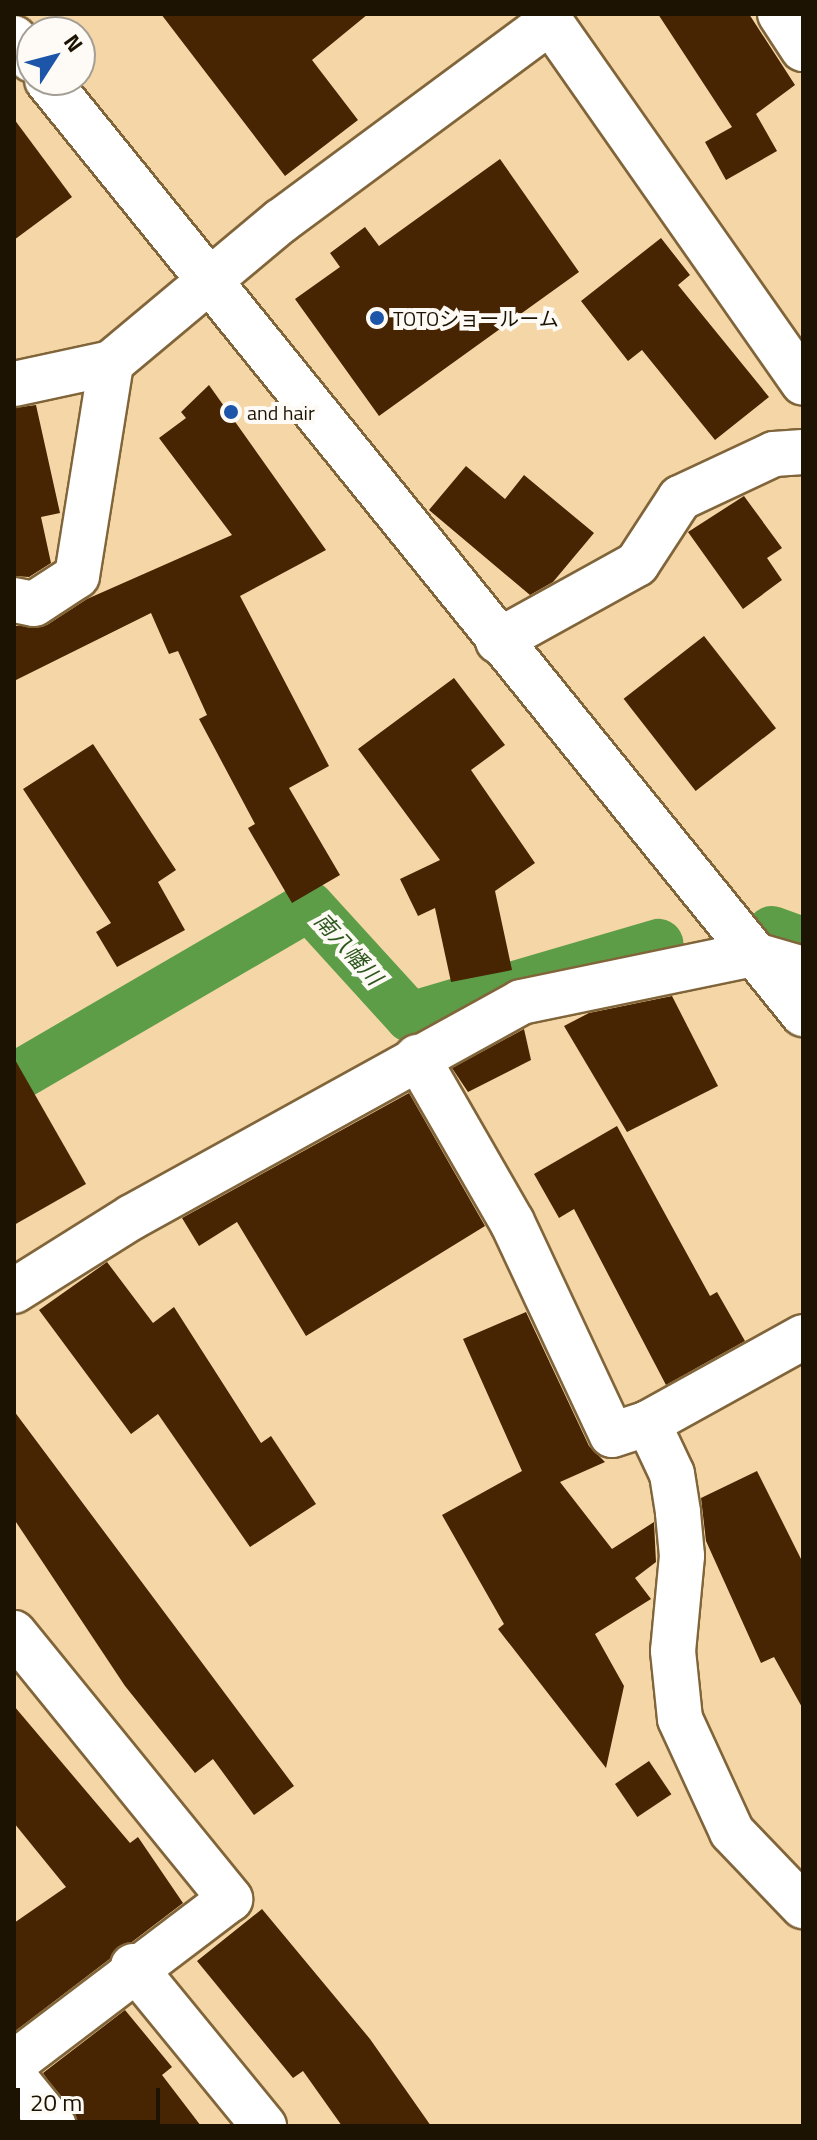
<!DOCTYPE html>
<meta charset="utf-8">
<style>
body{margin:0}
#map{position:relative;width:817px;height:2140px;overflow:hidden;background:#f4d6a7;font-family:"Titillium Web","Noto Sans JP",sans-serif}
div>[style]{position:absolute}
.canal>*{height:50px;margin:-25px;padding:0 25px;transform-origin:25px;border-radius:25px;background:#5d9d47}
.building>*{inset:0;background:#472402;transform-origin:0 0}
.roads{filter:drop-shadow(2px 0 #81653a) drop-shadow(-2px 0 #81653a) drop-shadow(0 2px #81653a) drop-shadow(0 -2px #81653a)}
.minor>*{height:44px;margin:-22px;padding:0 22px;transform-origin:22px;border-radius:22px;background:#fff}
.tertiary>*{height:44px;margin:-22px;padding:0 22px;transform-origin:22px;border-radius:22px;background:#fff}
.dots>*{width:22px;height:22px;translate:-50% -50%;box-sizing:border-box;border:4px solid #fefbf6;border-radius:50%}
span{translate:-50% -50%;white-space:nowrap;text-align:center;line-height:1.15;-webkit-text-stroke:8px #fefbf6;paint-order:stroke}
.poi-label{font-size:20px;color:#1d1303}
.left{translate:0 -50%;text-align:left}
.water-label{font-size:22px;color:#2d581d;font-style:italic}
.frame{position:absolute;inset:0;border:16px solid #1d1303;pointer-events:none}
.north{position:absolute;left:16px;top:16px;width:80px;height:80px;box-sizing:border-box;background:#fefbf6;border:2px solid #a49e95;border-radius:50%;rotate:54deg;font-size:22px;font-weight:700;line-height:32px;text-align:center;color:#1d1303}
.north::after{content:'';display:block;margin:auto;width:28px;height:36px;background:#1d56a8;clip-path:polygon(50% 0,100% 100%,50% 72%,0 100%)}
.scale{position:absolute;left:16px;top:2088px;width:144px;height:36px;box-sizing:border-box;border:4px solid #1d1303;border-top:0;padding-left:10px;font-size:24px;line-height:28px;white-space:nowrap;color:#1d1303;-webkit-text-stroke:6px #fefbf6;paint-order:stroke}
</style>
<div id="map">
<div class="canal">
<div style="left:772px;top:931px;width:33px;rotate:20deg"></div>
<div style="left:14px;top:1078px;width:341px;rotate:-30.2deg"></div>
<div style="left:309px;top:906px;width:150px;rotate:47.7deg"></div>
<div style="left:410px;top:1017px;width:259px;rotate:-16.4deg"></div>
</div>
<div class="building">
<div style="clip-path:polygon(161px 14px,368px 14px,312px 60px,358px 120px,285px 176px)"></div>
<div style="clip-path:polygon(658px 14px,749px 14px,795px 85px,756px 114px,777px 151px,726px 180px,705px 142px,732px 127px)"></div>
<div style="clip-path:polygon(14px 119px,72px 197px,14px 240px)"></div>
<div style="clip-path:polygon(500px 159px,579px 272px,379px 416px,295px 299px,340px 267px,330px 253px,365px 227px,379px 246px)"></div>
<div style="clip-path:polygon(661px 238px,690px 275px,678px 285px,769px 397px,715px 440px,642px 350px,628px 361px,581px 301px)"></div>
<div style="clip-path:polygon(209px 385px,326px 550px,240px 596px,329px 766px,289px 788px,340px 875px,292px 903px,248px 828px,255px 824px,199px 719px,207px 715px,178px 651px,169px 654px,151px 613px,14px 681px,14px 626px,47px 625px,87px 599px,232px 535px,159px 438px,186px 418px,181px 412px)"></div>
<div style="clip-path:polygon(36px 405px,60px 513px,41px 517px,51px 563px,29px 577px,14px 576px,14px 408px)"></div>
<div style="clip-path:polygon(466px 466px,505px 499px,524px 475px,594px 533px,553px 582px,530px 595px,429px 510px)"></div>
<div style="clip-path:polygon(744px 496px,782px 548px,767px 558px,782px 580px,743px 609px,688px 532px)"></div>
<div style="left:704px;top:636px;width:117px;height:102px;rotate:52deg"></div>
<div style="clip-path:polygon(454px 678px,505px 745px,471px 770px,535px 863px,495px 891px,512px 970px,451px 982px,435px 908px,418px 916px,400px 879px,440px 860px,358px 749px)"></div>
<div style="clip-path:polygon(93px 744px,176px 870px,158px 882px,185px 930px,117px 967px,96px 932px,111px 923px,23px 789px)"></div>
<div style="clip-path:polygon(672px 996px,718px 1086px,627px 1132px,564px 1026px,589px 1013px)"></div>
<div style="clip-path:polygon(524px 1029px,531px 1060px,468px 1092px,452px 1068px)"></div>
<div style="clip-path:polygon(14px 1058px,86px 1184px,14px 1225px)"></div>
<div style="clip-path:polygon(409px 1093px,485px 1226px,306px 1336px,237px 1222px,199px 1246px,182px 1218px)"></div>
<div style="clip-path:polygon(617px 1126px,710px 1296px,717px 1292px,745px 1341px,666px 1385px,574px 1209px,559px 1218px,534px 1174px)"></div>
<div style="clip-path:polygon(107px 1262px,153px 1323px,174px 1307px,261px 1443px,271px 1436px,316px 1504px,250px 1547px,158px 1414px,131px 1434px,39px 1310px)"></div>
<div style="clip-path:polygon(526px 1312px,589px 1446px,605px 1462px,560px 1482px,612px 1549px,654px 1522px,656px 1562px,635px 1578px,651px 1599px,595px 1634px,624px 1686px,606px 1768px,498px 1629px,504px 1624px,442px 1515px,522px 1471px,463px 1339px)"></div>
<div style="clip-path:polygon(14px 1411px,294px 1786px,254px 1815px,213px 1759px,195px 1773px,125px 1686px,14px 1519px)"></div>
<div style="clip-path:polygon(757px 1471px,803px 1563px,803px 1709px,774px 1657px,761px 1663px,706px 1541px,701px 1498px)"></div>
<div style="clip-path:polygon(14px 1706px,130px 1843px,138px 1837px,183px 1903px,14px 2032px,14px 1923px,66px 1887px,14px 1823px)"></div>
<div style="left:649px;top:1761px;width:40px;height:41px;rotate:56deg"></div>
<div style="clip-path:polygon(262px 1909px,370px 2039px,431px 2126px,342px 2126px,303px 2071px,293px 2078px,197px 1961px)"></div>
<div style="clip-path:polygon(125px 2010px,172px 2067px,162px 2075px,201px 2126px,78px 2126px,43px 2073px)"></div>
</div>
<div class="roads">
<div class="minor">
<div style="left:545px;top:14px;width:450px;rotate:55deg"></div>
<div style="left:780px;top:14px;width:42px;rotate:56.7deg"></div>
<div style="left:14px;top:384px;width:99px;rotate:-12.2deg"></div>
<div style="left:111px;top:363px;width:222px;rotate:-39.9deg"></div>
<div style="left:281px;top:221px;width:335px;rotate:-36.5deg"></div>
<div style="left:14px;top:600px;width:20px;rotate:11deg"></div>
<div style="left:34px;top:604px;width:51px;rotate:-33.1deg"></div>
<div style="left:77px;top:576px;width:216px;rotate:-80.9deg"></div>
<div style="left:498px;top:641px;width:159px;rotate:-29deg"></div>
<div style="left:637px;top:564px;width:79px;rotate:-56.9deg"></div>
<div style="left:680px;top:498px;width:104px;rotate:-25.1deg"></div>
<div style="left:774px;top:454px;width:29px;rotate:-4deg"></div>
<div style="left:417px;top:1057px;width:190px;rotate:60.1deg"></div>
<div style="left:512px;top:1222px;width:235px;rotate:64.9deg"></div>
<div style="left:612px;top:1435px;width:38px;rotate:-18deg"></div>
<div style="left:648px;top:1423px;width:177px;rotate:-29deg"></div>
<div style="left:14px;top:1291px;width:139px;rotate:-32.1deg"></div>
<div style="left:132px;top:1217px;width:444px;rotate:-28.9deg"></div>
<div style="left:521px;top:1002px;width:236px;rotate:-11.7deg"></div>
<div style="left:752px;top:954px;width:53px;rotate:16.4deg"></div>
<div style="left:648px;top:1423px;width:56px;rotate:64.8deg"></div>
<div style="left:672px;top:1474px;width:39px;rotate:81deg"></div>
<div style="left:678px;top:1513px;width:43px;rotate:84.7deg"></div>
<div style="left:682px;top:1556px;width:95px;rotate:95.4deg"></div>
<div style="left:673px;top:1651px;width:68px;rotate:84.1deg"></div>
<div style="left:680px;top:1719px;width:124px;rotate:65.3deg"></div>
<div style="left:732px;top:1832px;width:103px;rotate:46.2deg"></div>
<div style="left:14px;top:1633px;width:343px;rotate:50.9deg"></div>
<div style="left:230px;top:1899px;width:271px;rotate:142.8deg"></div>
<div style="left:133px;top:1966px;width:207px;rotate:50.7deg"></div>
<div style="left:14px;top:2077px;width:63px;rotate:50.8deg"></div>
</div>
<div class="tertiary">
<div style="left:14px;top:38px;width:28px;rotate:51deg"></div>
<div style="left:47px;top:80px;width:1202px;rotate:51.01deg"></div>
</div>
</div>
<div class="dots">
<div style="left:377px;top:318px;background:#1d56a8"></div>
<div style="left:231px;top:412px;background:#1d56a8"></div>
</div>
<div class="poi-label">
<span class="left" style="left:393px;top:318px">TOTOショールーム</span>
<span class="left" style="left:247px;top:412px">and hair</span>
</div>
<div class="water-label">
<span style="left:348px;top:949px;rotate:48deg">南八幡川</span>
</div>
<div class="frame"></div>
<div class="north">N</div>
<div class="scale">20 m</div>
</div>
